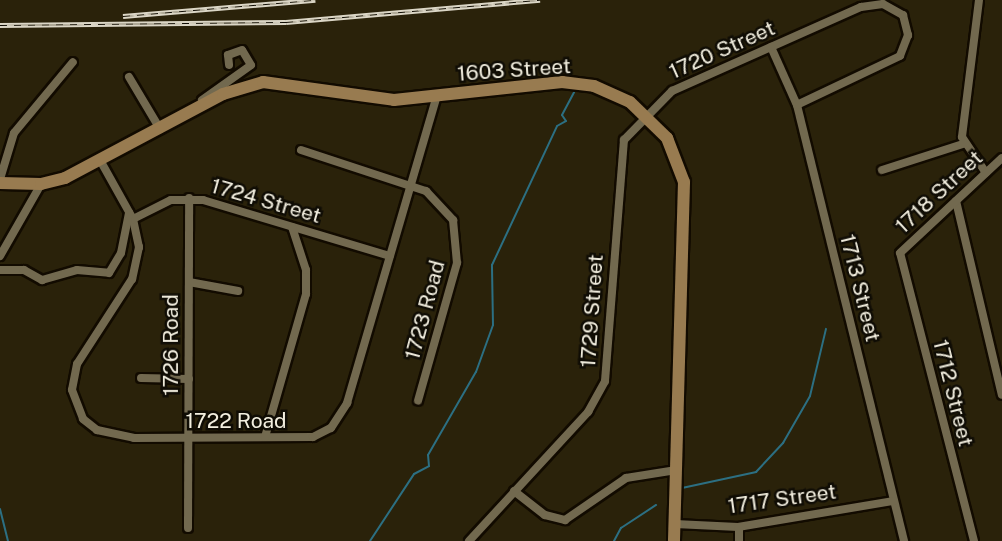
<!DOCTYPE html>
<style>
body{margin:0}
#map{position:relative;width:1002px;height:541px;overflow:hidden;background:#2a220a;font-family:"Public Sans",sans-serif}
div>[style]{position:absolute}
.stream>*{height:2px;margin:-1px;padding:0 1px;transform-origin:1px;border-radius:1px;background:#2c6f82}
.roads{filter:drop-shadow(2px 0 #120b00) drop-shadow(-2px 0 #120b00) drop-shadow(0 2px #120b00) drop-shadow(0 -2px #120b00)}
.street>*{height:8px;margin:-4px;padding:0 4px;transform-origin:4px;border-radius:4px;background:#72694f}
.secondary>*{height:12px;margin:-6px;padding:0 6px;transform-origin:6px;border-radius:6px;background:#987b50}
.rail>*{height:4.5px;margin-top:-2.25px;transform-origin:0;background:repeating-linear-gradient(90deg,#0f0c04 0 7px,#dbd6c6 0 14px);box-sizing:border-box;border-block:2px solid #dbd6c6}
span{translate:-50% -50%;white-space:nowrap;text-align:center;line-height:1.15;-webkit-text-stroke:5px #0f0c04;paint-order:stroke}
.street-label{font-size:21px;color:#f2eedf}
</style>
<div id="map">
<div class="stream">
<div style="left:682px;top:488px;width:76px;rotate:-12.2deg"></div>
<div style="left:756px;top:472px;width:40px;rotate:-47deg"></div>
<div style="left:783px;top:443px;width:54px;rotate:-60.1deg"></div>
<div style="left:810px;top:396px;width:69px;rotate:-76.6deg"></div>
<div style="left:0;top:509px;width:33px;rotate:76deg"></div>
<div style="left:370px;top:541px;width:80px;rotate:-56.7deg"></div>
<div style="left:414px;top:474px;width:17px;rotate:-28deg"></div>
<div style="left:429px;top:466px;width:11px;rotate:-95deg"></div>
<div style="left:428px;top:455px;width:96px;rotate:-60deg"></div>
<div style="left:476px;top:372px;width:50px;rotate:-70.1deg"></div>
<div style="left:493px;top:325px;width:60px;rotate:-91deg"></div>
<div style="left:492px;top:265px;width:153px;rotate:-64.9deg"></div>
<div style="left:557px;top:126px;width:10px;rotate:-29deg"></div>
<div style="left:566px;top:121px;width:7px;rotate:-124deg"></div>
<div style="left:562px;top:115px;width:26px;rotate:-62deg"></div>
<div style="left:614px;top:541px;width:15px;rotate:-62deg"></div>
<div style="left:621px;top:528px;width:42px;rotate:-33.3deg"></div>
</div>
<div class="roads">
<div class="street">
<div style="left:979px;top:0;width:138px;rotate:97.1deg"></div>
<div style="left:962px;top:137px;width:43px;rotate:56.3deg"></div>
<div style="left:771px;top:47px;width:64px;rotate:65.9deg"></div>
<div style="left:797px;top:105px;width:449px;rotate:76.2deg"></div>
<div style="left:129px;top:77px;width:61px;rotate:59.2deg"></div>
<div style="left:202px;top:100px;width:60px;rotate:-35.5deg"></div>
<div style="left:251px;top:65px;width:17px;rotate:-121deg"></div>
<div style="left:242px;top:50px;width:15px;rotate:160deg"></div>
<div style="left:228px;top:55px;width:10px;rotate:84deg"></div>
<div style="left:301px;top:150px;width:132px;rotate:18.2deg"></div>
<div style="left:426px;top:191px;width:40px;rotate:47deg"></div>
<div style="left:453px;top:220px;width:43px;rotate:84.7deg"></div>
<div style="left:457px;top:263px;width:143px;rotate:105.8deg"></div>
<div style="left:100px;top:160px;width:68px;rotate:60.8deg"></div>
<div style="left:133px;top:219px;width:29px;rotate:78deg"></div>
<div style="left:139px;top:247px;width:33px;rotate:102deg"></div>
<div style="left:132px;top:279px;width:101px;rotate:122.9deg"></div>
<div style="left:77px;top:364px;width:26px;rotate:101deg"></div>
<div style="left:72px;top:390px;width:31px;rotate:69deg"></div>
<div style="left:83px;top:419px;width:18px;rotate:38deg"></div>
<div style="left:97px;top:430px;width:38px;rotate:12deg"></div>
<div style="left:134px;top:438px;width:179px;rotate:-0.3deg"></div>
<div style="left:313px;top:437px;width:20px;rotate:-27deg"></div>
<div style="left:331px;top:428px;width:30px;rotate:-57deg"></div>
<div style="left:347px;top:403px;width:320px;rotate:-73.7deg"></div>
<div style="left:882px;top:170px;width:85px;rotate:-17.8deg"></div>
<div style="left:0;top:179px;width:48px;rotate:-73.1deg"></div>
<div style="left:14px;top:133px;width:92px;rotate:-50.3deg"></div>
<div style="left:956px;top:201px;width:199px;rotate:76.7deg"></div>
<div style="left:133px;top:219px;width:42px;rotate:-26.6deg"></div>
<div style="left:171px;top:200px;width:32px"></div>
<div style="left:203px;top:200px;width:195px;rotate:16.7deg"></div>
<div style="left:0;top:256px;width:83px;rotate:-60.3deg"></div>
<div style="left:0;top:270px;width:24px"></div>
<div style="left:24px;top:270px;width:21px;rotate:29deg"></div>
<div style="left:42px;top:280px;width:36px;rotate:-16deg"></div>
<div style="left:77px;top:270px;width:32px;rotate:5deg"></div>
<div style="left:109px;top:273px;width:23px;rotate:-59deg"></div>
<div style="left:121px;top:253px;width:41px;rotate:-78.7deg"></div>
<div style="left:189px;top:282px;width:50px;rotate:10.4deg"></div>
<div style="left:141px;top:378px;width:48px;rotate:1.2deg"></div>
<div style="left:265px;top:437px;width:149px;rotate:-74deg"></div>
<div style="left:306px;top:294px;width:24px;rotate:-90deg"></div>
<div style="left:306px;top:270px;width:45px;rotate:-108deg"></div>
<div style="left:514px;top:491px;width:39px;rotate:38deg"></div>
<div style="left:545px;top:515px;width:21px;rotate:14deg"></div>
<div style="left:565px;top:520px;width:74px;rotate:-34.5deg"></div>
<div style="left:626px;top:478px;width:51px;rotate:-9.1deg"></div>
<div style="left:675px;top:524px;width:63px;rotate:2.7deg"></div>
<div style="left:738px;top:527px;width:158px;rotate:-9.5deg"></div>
<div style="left:188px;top:528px;width:330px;rotate:-89.8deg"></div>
<div style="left:469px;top:541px;width:176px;rotate:-47.3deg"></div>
<div style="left:588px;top:412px;width:35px;rotate:-61deg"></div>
<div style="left:605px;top:381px;width:242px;rotate:-85.5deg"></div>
<div style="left:624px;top:140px;width:69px;rotate:-45.6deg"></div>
<div style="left:672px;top:91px;width:207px;rotate:-24deg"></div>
<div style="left:861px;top:7px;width:22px;rotate:-8deg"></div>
<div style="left:883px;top:4px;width:23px;rotate:29deg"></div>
<div style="left:903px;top:15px;width:21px;rotate:76deg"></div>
<div style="left:908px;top:35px;width:22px;rotate:111deg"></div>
<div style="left:900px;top:56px;width:114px;rotate:154.6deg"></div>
<div style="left:739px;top:541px;width:14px;rotate:-90deg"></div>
<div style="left:974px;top:541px;width:297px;rotate:-104.4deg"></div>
<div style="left:900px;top:253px;width:139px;rotate:-43deg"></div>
</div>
<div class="secondary">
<div style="left:0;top:183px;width:41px;rotate:1.4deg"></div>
<div style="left:41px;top:184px;width:25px;rotate:-14deg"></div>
<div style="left:65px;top:178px;width:179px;rotate:-28deg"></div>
<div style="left:223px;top:94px;width:42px;rotate:-16.7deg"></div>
<div style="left:263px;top:82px;width:132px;rotate:7.8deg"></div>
<div style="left:394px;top:100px;width:169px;rotate:-6.1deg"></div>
<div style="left:562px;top:82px;width:32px;rotate:7deg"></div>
<div style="left:594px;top:86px;width:39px;rotate:24deg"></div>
<div style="left:630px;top:102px;width:52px;rotate:44.2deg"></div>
<div style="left:667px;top:138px;width:47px;rotate:68.9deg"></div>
<div style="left:684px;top:182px;width:359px;rotate:91.6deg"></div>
</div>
</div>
<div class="rail">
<div style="left:123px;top:16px;width:193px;rotate:-4.8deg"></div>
<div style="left:0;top:25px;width:286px;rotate:-0.6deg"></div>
<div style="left:286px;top:22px;width:255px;rotate:-5deg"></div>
</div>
<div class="street-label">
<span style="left:722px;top:50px;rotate:-24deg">1720 Street</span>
<span style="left:514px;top:70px;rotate:-4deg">1603 Street</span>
<span style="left:939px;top:192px;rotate:-43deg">1718 Street</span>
<span style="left:266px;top:201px;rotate:16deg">1724 Street</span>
<span style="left:860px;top:288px;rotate:76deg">1713 Street</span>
<span style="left:425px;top:310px;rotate:-75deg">1723 Road</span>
<span style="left:592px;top:311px;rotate:-86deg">1729 Street</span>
<span style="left:171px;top:345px;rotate:-90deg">1726 Road</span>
<span style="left:953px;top:393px;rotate:76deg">1712 Street</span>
<span style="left:236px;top:421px">1722 Road</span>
<span style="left:782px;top:499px;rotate:-8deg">1717 Street</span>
</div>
</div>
